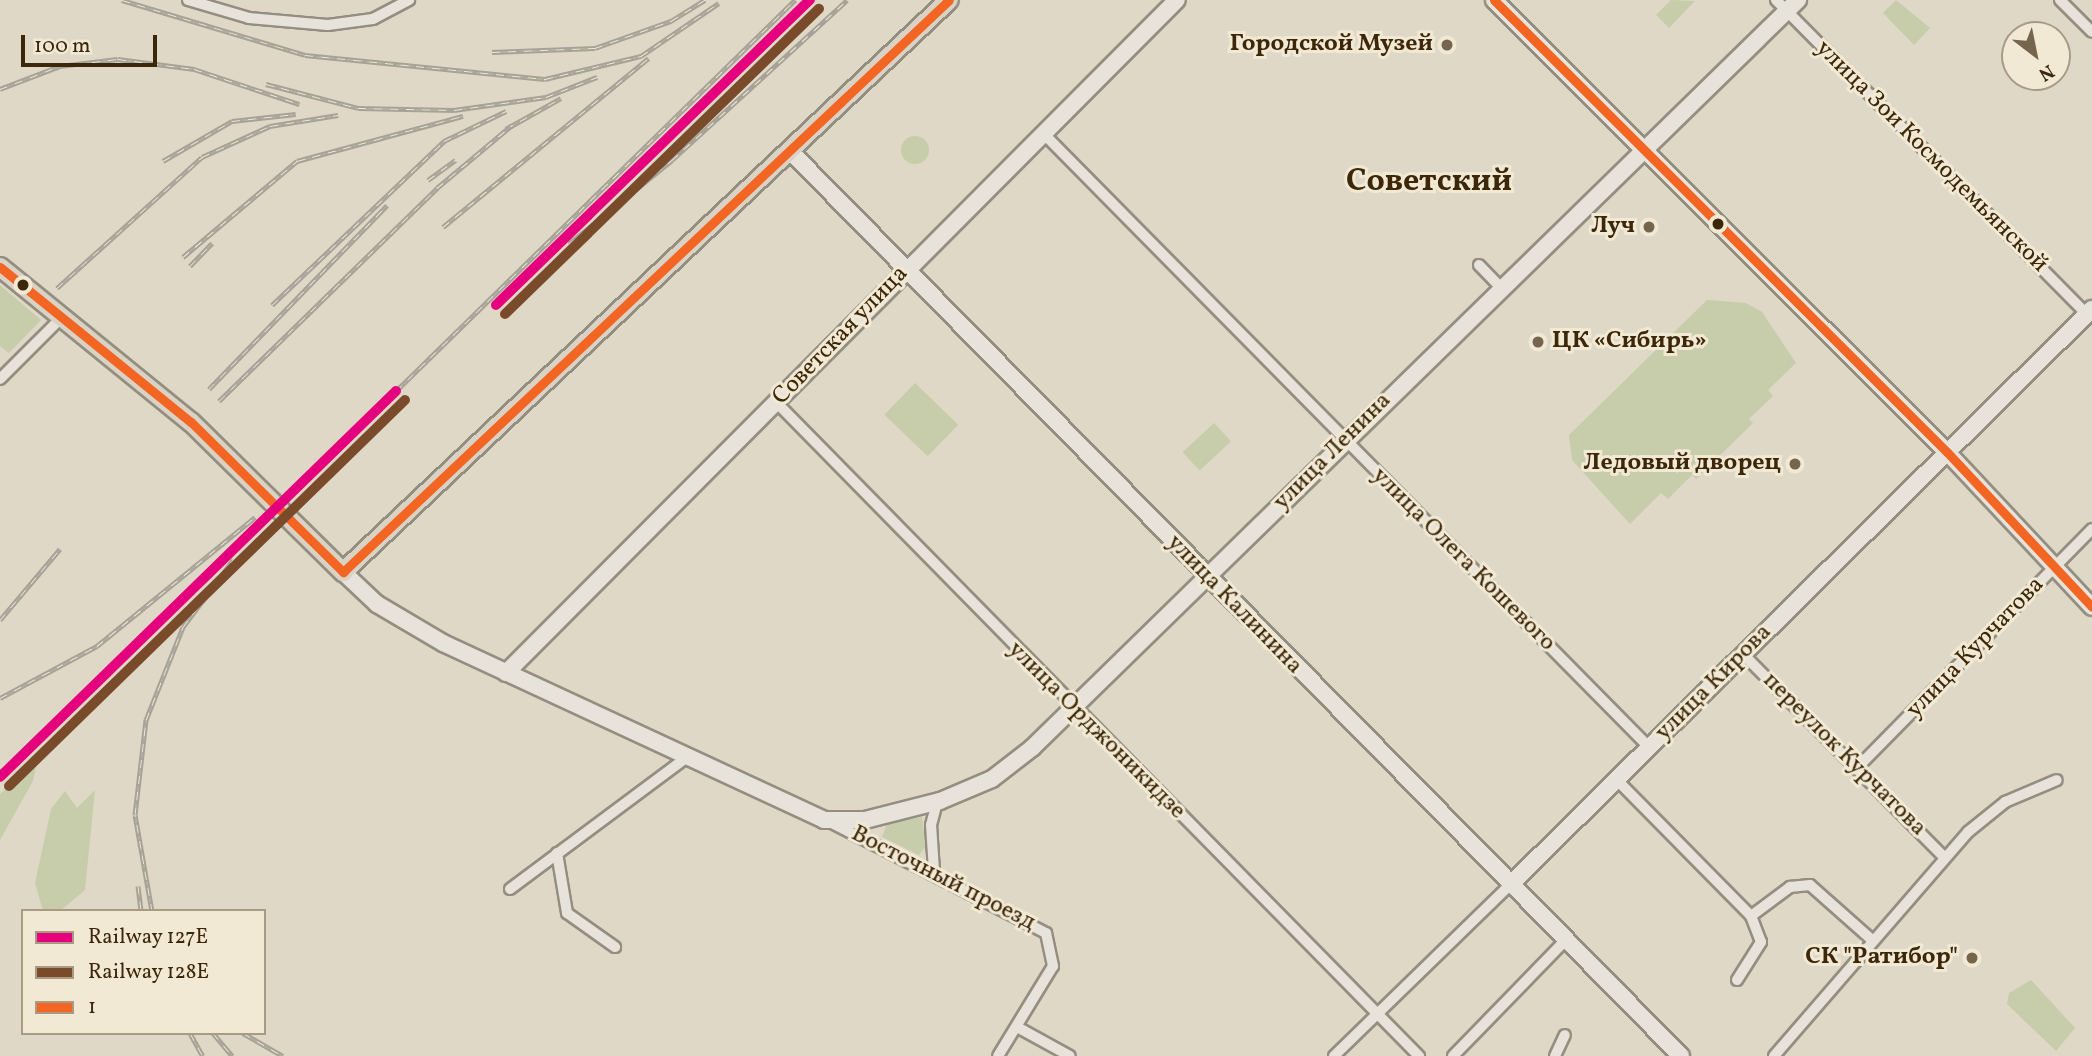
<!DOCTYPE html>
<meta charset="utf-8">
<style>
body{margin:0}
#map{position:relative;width:2092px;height:1056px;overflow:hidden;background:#dfd8c7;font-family:Vollkorn,serif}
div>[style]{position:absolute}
.green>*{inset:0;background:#c7ccaa;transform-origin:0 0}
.round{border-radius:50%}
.roads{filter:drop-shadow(2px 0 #948e81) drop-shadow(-2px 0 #948e81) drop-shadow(0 2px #948e81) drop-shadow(0 -2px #948e81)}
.street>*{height:10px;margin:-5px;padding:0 5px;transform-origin:5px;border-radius:5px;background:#e7e3da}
.secondary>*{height:16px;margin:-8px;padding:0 8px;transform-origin:8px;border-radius:8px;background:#e7e3da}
.primary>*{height:18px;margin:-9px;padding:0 9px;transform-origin:9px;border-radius:9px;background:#dad3c5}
.rail>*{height:5px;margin-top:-2.5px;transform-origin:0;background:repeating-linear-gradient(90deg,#f1e9d4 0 8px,#a7a297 0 16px);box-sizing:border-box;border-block:2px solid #a7a297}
.bus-1>*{height:9px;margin:-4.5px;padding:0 4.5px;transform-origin:4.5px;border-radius:4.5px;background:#f26522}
.rail-1>*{height:10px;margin:-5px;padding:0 5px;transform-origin:5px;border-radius:5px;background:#e5007d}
.rail-2>*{height:10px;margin:-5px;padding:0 5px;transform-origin:5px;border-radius:5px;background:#7a4b2a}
.dots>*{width:19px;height:19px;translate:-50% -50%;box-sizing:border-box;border:4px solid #f1e9d4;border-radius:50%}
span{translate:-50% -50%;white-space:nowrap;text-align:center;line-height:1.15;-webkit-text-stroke:6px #f1e9d4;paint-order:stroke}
.poi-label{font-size:24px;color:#3c270a;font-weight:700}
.right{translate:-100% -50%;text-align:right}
.left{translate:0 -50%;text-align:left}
.street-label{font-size:24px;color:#3c270a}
.district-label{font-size:32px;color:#3c270a;font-weight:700}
.legend{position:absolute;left:21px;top:909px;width:245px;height:126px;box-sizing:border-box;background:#f1e9d4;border:2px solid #a99b83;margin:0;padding:9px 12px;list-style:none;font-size:21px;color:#3c270a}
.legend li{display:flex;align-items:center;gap:14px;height:35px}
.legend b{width:35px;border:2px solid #a99b83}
.north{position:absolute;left:2001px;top:21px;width:70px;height:70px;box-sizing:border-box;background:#f1e9d4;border:2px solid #a99b83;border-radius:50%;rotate:148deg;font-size:19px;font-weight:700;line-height:28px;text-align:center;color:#3c270a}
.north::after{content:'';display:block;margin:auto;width:24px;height:32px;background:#75654c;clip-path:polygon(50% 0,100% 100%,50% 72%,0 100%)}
.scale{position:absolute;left:21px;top:35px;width:136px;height:32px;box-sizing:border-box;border:4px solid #3c270a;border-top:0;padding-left:9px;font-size:21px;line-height:24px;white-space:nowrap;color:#3c270a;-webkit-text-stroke:5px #f1e9d4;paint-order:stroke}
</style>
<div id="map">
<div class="green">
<div style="clip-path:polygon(1671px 0,1695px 1px,1669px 28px,1656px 15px)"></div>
<div style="clip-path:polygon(1896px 0,1930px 28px,1914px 45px,1883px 13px)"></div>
<div class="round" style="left:901px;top:136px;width:28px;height:28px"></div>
<div style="clip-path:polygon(0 285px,41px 320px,9px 353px,0 346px)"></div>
<div style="clip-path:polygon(1707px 300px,1746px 303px,1762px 312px,1796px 363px,1768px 390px,1773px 396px,1749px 419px,1753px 423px,1696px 479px,1692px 475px,1668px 499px,1661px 493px,1630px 524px,1572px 460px,1569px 435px)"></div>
<div style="left:915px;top:383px;width:60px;height:44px;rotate:44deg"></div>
<div style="left:1214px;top:423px;width:25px;height:43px;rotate:47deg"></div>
<div style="clip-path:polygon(37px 761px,33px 781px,0 840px,0 794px)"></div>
<div style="clip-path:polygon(95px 790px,85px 890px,60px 911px,43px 911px,35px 883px,51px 809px,65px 791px,77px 808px)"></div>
<div style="clip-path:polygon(922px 817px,926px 846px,919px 855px,882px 837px,887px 824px)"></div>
<div style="clip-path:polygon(2031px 980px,2075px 1028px,2056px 1051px,2007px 1004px,2009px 993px)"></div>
</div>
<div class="roads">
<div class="street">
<div style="left:188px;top:0;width:64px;rotate:16.4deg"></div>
<div style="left:249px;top:18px;width:79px;rotate:5.1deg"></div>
<div style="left:328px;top:25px;width:45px;rotate:-7.6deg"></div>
<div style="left:373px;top:19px;width:41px;rotate:-27.8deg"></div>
<div style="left:1776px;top:0;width:442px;rotate:45.3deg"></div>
<div style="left:2060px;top:0;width:45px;rotate:45deg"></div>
<div style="left:1042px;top:132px;width:864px;rotate:45.38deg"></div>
<div style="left:1479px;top:265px;width:30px;rotate:46deg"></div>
<div style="left:0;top:379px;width:86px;rotate:-45deg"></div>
<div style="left:777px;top:403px;width:916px;rotate:45.49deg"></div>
<div style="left:1743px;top:654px;width:286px;rotate:45.3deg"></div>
<div style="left:1859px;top:766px;width:332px;rotate:-45.5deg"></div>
<div style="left:1616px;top:779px;width:192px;rotate:45.4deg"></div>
<div style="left:1751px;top:916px;width:49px;rotate:-36.6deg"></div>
<div style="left:1790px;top:887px;width:20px;rotate:-6deg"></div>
<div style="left:1810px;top:885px;width:83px;rotate:41.6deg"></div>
<div style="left:830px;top:822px;width:243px;rotate:27.2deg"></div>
<div style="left:1046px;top:933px;width:34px;rotate:78deg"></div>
<div style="left:1053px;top:966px;width:105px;rotate:121.4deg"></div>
<div style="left:557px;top:853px;width:61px;rotate:80.5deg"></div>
<div style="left:567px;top:913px;width:59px;rotate:35.3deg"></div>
<div style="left:934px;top:871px;width:46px;rotate:-93.7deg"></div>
<div style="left:931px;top:825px;width:24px;rotate:-75deg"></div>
<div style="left:510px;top:889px;width:221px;rotate:-36.7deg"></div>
<div style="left:1737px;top:980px;width:45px;rotate:-57.7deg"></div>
<div style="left:1761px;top:942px;width:28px;rotate:-111deg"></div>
<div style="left:1017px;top:1027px;width:60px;rotate:28.7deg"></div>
<div style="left:1334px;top:1056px;width:245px;rotate:-44.2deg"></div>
<div style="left:1453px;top:1056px;width:162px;rotate:-45.8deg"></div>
<div style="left:1555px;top:1056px;width:23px;rotate:-65deg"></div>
<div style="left:1774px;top:1056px;width:296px;rotate:-49.1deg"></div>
<div style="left:1968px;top:832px;width:48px;rotate:-39deg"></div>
<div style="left:2005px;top:802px;width:56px;rotate:-22.9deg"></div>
</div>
<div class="secondary">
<div style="left:1494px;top:0;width:640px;rotate:44.94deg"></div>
<div style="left:1947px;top:452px;width:212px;rotate:46.9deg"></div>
<div style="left:790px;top:151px;width:1270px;rotate:45.45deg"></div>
<div style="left:343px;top:572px;width:47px;rotate:43.3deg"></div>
<div style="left:377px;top:604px;width:77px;rotate:30.6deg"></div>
<div style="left:443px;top:643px;width:420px;rotate:24.9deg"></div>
<div style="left:824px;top:820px;width:41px"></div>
<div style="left:865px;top:820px;width:77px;rotate:-14.2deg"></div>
<div style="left:940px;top:801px;width:56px;rotate:-22.9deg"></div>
<div style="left:992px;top:779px;width:51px;rotate:-37.8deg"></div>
<div style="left:1032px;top:748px;width:1071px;rotate:-44.32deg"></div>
<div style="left:506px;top:673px;width:950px;rotate:-45.09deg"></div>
<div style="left:1510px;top:885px;width:819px;rotate:-44.7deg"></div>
</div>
<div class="primary">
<div style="left:0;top:267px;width:246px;rotate:39.1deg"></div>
<div style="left:191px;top:422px;width:214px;rotate:44.6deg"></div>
<div style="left:343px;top:572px;width:833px;rotate:-43.35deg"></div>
</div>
</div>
<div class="rail">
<div style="left:122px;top:0;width:191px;rotate:16.7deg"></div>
<div style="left:305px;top:55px;width:241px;rotate:5.7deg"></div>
<div style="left:545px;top:79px;width:99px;rotate:-13.5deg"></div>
<div style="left:641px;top:56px;width:94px;rotate:-34.2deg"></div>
<div style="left:492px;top:52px;width:103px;rotate:-2.2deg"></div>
<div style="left:595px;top:48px;width:81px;rotate:-19.6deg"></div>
<div style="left:671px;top:21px;width:40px;rotate:-32deg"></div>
<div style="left:266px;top:84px;width:95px;rotate:14.6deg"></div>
<div style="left:358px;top:108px;width:96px;rotate:1.2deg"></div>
<div style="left:454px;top:110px;width:93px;rotate:-8deg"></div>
<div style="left:546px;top:97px;width:55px;rotate:-21.4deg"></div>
<div style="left:0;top:89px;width:64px;rotate:-21deg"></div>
<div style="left:60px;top:66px;width:58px;rotate:-6.9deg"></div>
<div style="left:118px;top:59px;width:77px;rotate:7.5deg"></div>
<div style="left:194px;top:69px;width:111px;rotate:18.4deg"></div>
<div style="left:506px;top:129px;width:63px;rotate:-29.4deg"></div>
<div style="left:163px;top:161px;width:80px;rotate:-30.1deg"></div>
<div style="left:232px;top:121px;width:64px;rotate:-6.2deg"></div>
<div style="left:428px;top:180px;width:34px;rotate:-36deg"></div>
<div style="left:443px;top:227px;width:266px;rotate:-39.4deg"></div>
<div style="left:569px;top:244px;width:133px;rotate:-39.2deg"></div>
<div style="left:672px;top:160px;width:237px;rotate:-42.4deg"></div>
<div style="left:183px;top:257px;width:149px;rotate:-40.1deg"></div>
<div style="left:297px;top:161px;width:172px;rotate:-15.2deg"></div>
<div style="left:190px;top:266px;width:32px;rotate:-46deg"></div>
<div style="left:57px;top:288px;width:195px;rotate:-42.1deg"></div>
<div style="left:202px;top:157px;width:75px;rotate:-24.5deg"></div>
<div style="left:270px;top:126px;width:69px;rotate:-9.2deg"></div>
<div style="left:272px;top:305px;width:238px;rotate:-43.6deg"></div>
<div style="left:444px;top:141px;width:69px;rotate:-25.8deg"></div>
<div style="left:209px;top:389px;width:256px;rotate:-45.9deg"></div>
<div style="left:396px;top:391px;width:559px;rotate:-44.42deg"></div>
<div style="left:219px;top:401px;width:305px;rotate:-44.3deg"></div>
<div style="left:437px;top:188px;width:98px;rotate:-40deg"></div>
<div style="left:0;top:620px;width:93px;rotate:-49.8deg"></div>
<div style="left:0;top:698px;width:110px;rotate:-28.2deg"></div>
<div style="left:97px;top:646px;width:204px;rotate:-39.2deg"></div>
<div style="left:138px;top:886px;width:25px;rotate:83deg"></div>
<div style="left:152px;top:911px;width:97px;rotate:-100deg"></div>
<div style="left:135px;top:815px;width:96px;rotate:-83.4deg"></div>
<div style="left:146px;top:720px;width:100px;rotate:-68.3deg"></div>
<div style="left:183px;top:627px;width:84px;rotate:-53.3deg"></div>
<div style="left:190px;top:1033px;width:26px;rotate:61deg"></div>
<div style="left:213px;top:1033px;width:30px;rotate:50deg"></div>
<div style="left:243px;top:1033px;width:46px;rotate:29.9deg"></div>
</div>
<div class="bus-1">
<div style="left:1494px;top:0;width:640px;rotate:44.94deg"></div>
<div style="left:1947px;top:452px;width:212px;rotate:46.9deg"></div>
<div style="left:0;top:267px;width:246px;rotate:39.1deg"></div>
<div style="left:191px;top:422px;width:214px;rotate:44.6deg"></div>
<div style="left:343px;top:572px;width:833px;rotate:-43.35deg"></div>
</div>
<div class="rail-1">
<div style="left:496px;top:305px;width:438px;rotate:-44.2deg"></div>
<div style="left:0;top:777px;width:553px;rotate:-44.27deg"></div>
</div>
<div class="rail-2">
<div style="left:505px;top:314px;width:438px;rotate:-44.2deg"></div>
<div style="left:9px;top:786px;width:553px;rotate:-44.27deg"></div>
</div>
<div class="dots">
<div style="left:1447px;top:45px;background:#75654c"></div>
<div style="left:1718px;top:224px;background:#3c270a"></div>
<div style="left:1649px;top:227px;background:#75654c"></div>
<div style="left:23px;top:285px;background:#3c270a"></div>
<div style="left:1538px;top:342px;background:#75654c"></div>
<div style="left:1795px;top:464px;background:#75654c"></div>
<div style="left:1972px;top:958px;background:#75654c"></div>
</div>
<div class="poi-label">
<span class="right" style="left:1433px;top:45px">Городской Музей</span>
<span class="right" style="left:1635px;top:227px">Луч</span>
<span class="left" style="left:1552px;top:342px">ЦК «Сибирь»</span>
<span class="right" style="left:1781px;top:464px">Ледовый дворец</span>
<span class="right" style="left:1958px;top:958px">СК "Ратибор"</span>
</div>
<div class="street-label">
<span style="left:1931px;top:157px;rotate:45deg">улица Зои Космодемьянской</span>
<span style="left:841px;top:336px;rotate:-46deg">Советская улица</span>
<span style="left:1333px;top:452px;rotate:-45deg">улица Ленина</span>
<span style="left:1463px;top:560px;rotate:45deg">улица Олега Кошевого</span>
<span style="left:1234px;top:605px;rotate:46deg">улица Калинина</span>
<span style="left:1976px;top:648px;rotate:-46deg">улица Курчатова</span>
<span style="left:1714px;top:683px;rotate:-45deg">улица Кирова</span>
<span style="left:1096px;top:731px;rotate:45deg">улица Орджоникидзе</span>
<span style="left:1844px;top:755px;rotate:45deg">переулок Курчатова</span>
<span style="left:943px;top:879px;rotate:27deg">Восточный проезд</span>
</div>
<div class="district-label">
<span style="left:1429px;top:182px">Советский</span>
</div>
<ul class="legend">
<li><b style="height:9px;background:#e5007d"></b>Railway 127Е</li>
<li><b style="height:9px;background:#7a4b2a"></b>Railway 128Е</li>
<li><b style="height:9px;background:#f26522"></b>1</li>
</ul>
<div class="north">N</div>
<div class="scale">100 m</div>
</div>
